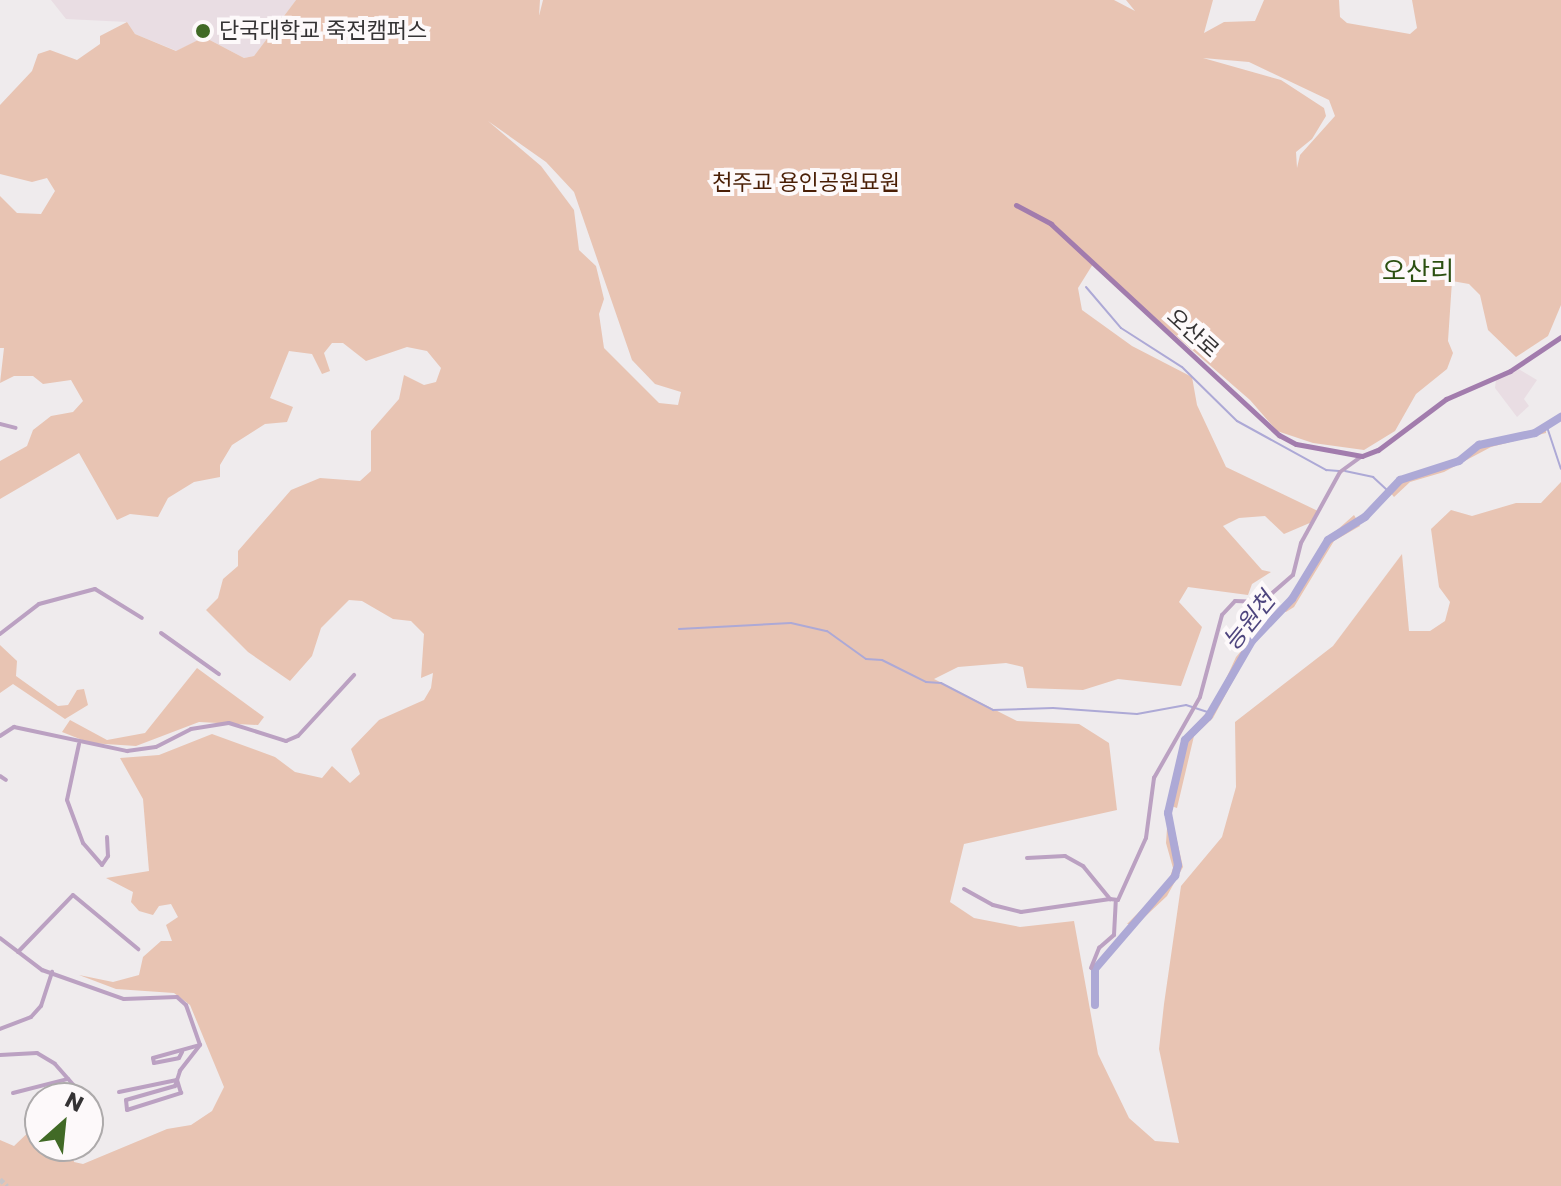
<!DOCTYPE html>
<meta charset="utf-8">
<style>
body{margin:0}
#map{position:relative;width:1561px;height:1186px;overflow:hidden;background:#efebed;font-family:Poppins,"Noto Sans KR",sans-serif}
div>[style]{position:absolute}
.built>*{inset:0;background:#e9dde3}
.green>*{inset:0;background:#e8c4b3}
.stream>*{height:2px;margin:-1px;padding:0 1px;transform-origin:1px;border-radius:1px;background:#ada9d6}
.river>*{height:8px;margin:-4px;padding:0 4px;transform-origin:4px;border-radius:4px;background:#ada9d6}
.secondary-tunnel>*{height:5px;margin-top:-2.5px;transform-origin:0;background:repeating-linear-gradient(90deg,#cac6c8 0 5px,transparent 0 7.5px)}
.street>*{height:4px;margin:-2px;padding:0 2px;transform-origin:2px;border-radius:2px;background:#bba1c2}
.secondary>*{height:5px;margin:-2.5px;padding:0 2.5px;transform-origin:2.5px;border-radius:2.5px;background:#a27cad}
.dots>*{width:22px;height:22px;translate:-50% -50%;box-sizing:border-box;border:4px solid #fdf9fa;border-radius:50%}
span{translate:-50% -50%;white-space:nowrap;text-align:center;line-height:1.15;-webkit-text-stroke:8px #fdf9fa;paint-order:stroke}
.poi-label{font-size:22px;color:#353334}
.left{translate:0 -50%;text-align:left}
.park-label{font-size:22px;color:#491e05}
.street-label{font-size:22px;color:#353334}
.water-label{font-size:24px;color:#4e457e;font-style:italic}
.quarter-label{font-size:26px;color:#2c5011}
.north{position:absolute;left:24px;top:1082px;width:80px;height:80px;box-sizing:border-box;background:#fdf9fa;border:2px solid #adaaab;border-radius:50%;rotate:27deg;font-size:22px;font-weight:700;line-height:32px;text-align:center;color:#353334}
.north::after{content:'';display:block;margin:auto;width:28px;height:36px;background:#416a26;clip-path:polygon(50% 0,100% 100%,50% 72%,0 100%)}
</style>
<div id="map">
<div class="built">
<div style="clip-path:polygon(51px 0,296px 0,254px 56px,244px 58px,204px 37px,177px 51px,135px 34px,127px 22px,66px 19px)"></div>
<div style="clip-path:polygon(1517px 368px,1537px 380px,1524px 399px,1529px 406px,1517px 417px,1495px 388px,1496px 379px)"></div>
</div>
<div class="green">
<div style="clip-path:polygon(evenodd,296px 0,540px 0,539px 16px,543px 0,1114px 0,1135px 11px,1126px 0,1213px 0,1204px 33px,1224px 22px,1255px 21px,1264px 0,1339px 0,1340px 17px,1347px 23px,1410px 34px,1417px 28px,1412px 0,1561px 0,1561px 305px,1548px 336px,1516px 357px,1488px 330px,1480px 295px,1469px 284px,1452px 281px,1448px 341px,1453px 353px,1447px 369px,1416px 394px,1395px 431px,1364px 450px,1313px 443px,1277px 431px,1250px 400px,1093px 264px,1078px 288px,1082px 310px,1132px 346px,1192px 377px,1197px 405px,1226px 467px,1320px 512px,1312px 522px,1284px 534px,1265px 516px,1239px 518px,1223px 526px,1262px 570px,1271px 572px,1252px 584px,1248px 595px,1188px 587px,1179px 602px,1202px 627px,1181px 686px,1118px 679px,1083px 690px,1027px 688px,1023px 667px,1006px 663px,958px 667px,934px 679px,1017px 721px,1079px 724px,1109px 743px,1117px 810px,964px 844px,950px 902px,974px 918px,1020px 927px,1074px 921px,1098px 1054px,1129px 1118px,1155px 1141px,1179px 1143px,1159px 1049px,1164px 1004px,1181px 886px,1222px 837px,1236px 787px,1235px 722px,1333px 646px,1402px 554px,1409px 631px,1430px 631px,1445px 621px,1450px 602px,1439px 587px,1431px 529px,1451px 510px,1472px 516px,1516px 503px,1541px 503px,1561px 482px,1561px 1186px,0 1186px,0 1140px,14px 1146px,36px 1125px,40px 1146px,71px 1146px,74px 1162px,83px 1164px,167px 1129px,191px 1125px,212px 1111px,224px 1087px,190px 1005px,174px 993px,116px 989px,79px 975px,113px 982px,139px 975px,143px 957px,161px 941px,172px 941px,166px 925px,178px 917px,171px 904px,159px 906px,153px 915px,139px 911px,131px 902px,133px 892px,106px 878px,149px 871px,143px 799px,120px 758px,159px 755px,212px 734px,275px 757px,295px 772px,322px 778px,332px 766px,350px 783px,360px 774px,351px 749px,379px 720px,424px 700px,431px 688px,433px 673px,421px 678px,424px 634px,411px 621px,393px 619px,362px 601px,349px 600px,321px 628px,312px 656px,290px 681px,248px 652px,206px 610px,218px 598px,223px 579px,238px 566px,238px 551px,291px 490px,320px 478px,360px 481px,371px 471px,371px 431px,399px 399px,404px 375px,424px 385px,436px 382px,441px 368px,427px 351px,407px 347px,366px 361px,343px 343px,332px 343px,324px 353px,330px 371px,322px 374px,312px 354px,289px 351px,270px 398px,293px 407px,287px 422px,265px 424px,232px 445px,220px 465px,220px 477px,194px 482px,168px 498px,158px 517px,130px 514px,117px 520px,79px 453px,0 499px,0 461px,27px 446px,33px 430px,51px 416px,73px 412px,83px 401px,71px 380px,43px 384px,33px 376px,14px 376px,0 383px,4px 348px,0 348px,0 196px,17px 213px,41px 214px,55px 191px,47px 178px,32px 182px,0 174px,0 105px,32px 71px,38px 54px,50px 50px,77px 60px,100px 44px,100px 36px,127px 22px,135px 34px,176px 51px,204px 37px,244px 58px,254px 56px,296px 0,1203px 58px,1249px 62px,1329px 100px,1335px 116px,1300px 155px,1297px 168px,1296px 152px,1312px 139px,1326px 116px,1324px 108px,1281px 80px,1203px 58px,296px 0,488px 121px,546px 162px,574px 192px,632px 360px,655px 384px,681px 392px,678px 405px,659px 403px,604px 348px,599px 314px,604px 299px,596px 266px,579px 250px,574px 210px,541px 166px,488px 121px)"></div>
<div style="clip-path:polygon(1546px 429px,1546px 433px,1491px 447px,1444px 472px,1410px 482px,1394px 497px,1389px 491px,1400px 481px,1460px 462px,1480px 446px)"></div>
<div style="clip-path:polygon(1354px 515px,1357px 520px,1340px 528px,1330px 537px,1358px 521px,1360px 526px,1334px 541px,1294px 607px,1286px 612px,1279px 609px,1294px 596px,1328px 538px)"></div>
<div style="clip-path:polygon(1262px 627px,1213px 718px,1194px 736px,1177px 808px,1171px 806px,1185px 736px,1207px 712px,1209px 713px,1192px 729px,1185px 740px,1180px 772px,1186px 740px,1208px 718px,1236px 657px)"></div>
<div style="clip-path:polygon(0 645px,17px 661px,16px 676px,58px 706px,68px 705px,77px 690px,84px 689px,88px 705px,65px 719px,13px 684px,0 693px)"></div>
<div style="clip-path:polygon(197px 668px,264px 717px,258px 725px,199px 722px,136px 746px,90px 743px,62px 732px,70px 720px,107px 740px,145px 733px)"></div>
<div style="clip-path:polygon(1170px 810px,1183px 867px,1167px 896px,1132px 929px,1134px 924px,1127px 924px,1168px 883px,1173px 868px,1166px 843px,1168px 813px,1176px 849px)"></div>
</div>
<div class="stream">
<div style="left:1086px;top:287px;width:54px;rotate:49.5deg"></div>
<div style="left:1121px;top:328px;width:72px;rotate:32.6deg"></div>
<div style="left:1182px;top:367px;width:77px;rotate:44.5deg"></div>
<div style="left:1237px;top:421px;width:102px;rotate:28.8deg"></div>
<div style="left:1326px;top:470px;width:13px;rotate:4deg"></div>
<div style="left:1547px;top:427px;width:44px;rotate:71.6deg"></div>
<div style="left:1345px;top:471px;width:29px;rotate:12deg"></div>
<div style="left:1373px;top:477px;width:21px;rotate:43deg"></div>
<div style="left:679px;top:629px;width:112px;rotate:-3.1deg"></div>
<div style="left:791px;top:623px;width:37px;rotate:13deg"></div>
<div style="left:827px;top:631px;width:48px;rotate:35.7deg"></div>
<div style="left:866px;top:659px;width:16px;rotate:4deg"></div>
<div style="left:882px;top:660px;width:49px;rotate:26.6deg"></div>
<div style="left:926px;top:682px;width:15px;rotate:4deg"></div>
<div style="left:941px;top:683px;width:59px;rotate:27.4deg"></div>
<div style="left:993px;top:710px;width:60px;rotate:-1.9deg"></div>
<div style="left:1053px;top:708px;width:84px;rotate:4.1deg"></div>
<div style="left:1137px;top:714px;width:50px;rotate:-10.4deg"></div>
<div style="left:1186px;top:705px;width:25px;rotate:18deg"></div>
</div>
<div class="river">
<div style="left:1095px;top:1005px;width:36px;rotate:-90deg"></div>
<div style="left:1095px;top:969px;width:123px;rotate:-49.3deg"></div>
<div style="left:1175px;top:876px;width:11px;rotate:-75deg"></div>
<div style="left:1178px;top:865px;width:53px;rotate:-100.9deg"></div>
<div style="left:1168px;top:813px;width:75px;rotate:-76.9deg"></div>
<div style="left:1185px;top:740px;width:33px;rotate:-45deg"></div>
<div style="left:1208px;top:717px;width:88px;rotate:-59.9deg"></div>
<div style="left:1252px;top:641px;width:58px;rotate:-46.4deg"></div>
<div style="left:1292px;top:599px;width:69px;rotate:-58.6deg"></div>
<div style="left:1328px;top:540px;width:44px;rotate:-31.9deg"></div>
<div style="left:1365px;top:517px;width:51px;rotate:-46.6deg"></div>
<div style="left:1400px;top:480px;width:62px;rotate:-17.9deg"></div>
<div style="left:1459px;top:461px;width:26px;rotate:-39deg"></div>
<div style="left:1479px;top:445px;width:57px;rotate:-12.1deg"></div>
<div style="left:1535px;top:433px;width:31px;rotate:-32deg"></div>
</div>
<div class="secondary-tunnel">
<div style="left:0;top:1179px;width:10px;rotate:45deg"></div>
</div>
<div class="street">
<div style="left:0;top:424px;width:16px;rotate:14deg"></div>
<div style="left:161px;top:633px;width:71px;rotate:35.3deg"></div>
<div style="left:0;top:634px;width:49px;rotate:-37.6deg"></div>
<div style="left:39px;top:604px;width:58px;rotate:-15deg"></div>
<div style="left:95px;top:589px;width:55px;rotate:31.7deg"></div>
<div style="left:0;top:736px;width:17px;rotate:-33deg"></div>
<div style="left:14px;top:727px;width:116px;rotate:12deg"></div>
<div style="left:127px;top:751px;width:29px;rotate:-8deg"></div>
<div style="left:156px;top:747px;width:39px;rotate:-27deg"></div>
<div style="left:191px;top:729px;width:38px;rotate:-9deg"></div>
<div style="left:229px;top:723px;width:60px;rotate:17.5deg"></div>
<div style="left:286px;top:741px;width:13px;rotate:-23deg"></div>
<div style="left:298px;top:736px;width:83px;rotate:-47.4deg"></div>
<div style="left:79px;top:744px;width:57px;rotate:102.1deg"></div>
<div style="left:67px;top:800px;width:46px;rotate:69.6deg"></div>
<div style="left:83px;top:843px;width:29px;rotate:49deg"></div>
<div style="left:102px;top:865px;width:11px;rotate:-56deg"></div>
<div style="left:108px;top:856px;width:19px;rotate:-93deg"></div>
<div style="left:0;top:776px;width:7px;rotate:34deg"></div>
<div style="left:1027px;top:858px;width:38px;rotate:-3deg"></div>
<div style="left:1065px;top:856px;width:21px;rotate:29deg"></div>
<div style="left:1083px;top:866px;width:43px;rotate:50.7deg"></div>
<div style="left:1110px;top:899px;width:8px;rotate:7deg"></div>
<div style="left:1118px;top:900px;width:68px;rotate:-65.7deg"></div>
<div style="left:1146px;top:838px;width:61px;rotate:-82.4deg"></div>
<div style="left:1154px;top:778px;width:93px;rotate:-60.4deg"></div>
<div style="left:1200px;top:697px;width:85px;rotate:-75deg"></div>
<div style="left:1222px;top:615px;width:19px;rotate:-47deg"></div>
<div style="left:1235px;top:601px;width:27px;rotate:2deg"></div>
<div style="left:1262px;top:602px;width:41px;rotate:-41.1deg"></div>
<div style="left:1293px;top:575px;width:33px;rotate:-76deg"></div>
<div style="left:1301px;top:543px;width:81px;rotate:-61.2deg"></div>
<div style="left:1340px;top:472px;width:27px;rotate:-36deg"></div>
<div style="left:964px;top:889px;width:33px;rotate:29deg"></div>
<div style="left:993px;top:905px;width:29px;rotate:14deg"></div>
<div style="left:1021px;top:912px;width:90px;rotate:-8.3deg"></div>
<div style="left:0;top:938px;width:53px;rotate:37.3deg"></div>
<div style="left:42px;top:970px;width:87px;rotate:19.5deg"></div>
<div style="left:124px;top:999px;width:53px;rotate:-2.2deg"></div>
<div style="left:177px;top:997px;width:12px;rotate:42deg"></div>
<div style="left:186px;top:1005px;width:42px;rotate:70.7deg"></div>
<div style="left:18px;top:952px;width:79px;rotate:-46deg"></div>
<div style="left:73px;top:895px;width:85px;rotate:39.7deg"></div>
<div style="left:1091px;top:968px;width:22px;rotate:-68deg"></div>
<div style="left:1099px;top:948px;width:20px;rotate:-41deg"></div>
<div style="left:1114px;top:935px;width:33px;rotate:-87deg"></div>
<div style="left:0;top:1029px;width:33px;rotate:-21deg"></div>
<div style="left:31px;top:1017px;width:15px;rotate:-48deg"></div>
<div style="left:41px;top:1006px;width:36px;rotate:-72deg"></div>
<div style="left:0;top:1055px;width:37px;rotate:-3deg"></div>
<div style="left:37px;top:1053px;width:21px;rotate:31deg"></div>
<div style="left:55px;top:1064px;width:45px;rotate:48.6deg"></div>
<div style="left:153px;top:1058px;width:49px;rotate:-15.5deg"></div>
<div style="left:200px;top:1045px;width:33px;rotate:128deg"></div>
<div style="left:180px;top:1071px;width:16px;rotate:108deg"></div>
<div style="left:175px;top:1086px;width:51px;rotate:164.1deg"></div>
<div style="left:126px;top:1100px;width:10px;rotate:84deg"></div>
<div style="left:127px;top:1110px;width:57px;rotate:-17.5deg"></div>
<div style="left:181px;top:1093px;width:14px;rotate:-107deg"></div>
<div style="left:153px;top:1058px;width:5px;rotate:79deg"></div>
<div style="left:154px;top:1063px;width:25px;rotate:-11deg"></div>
<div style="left:179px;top:1058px;width:7px;rotate:-63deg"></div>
<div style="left:119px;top:1092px;width:59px;rotate:-11.7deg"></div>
<div style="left:13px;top:1093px;width:57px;rotate:-14.3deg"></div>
<div style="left:88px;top:1102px;width:17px;rotate:62deg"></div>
</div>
<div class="secondary">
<div style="left:1016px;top:205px;width:40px;rotate:28deg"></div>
<div style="left:1051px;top:224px;width:311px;rotate:42.8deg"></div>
<div style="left:1279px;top:435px;width:19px;rotate:28deg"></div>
<div style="left:1296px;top:444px;width:67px;rotate:10.3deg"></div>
<div style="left:1362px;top:456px;width:17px;rotate:-21deg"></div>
<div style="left:1378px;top:450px;width:85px;rotate:-36.9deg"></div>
<div style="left:1446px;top:399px;width:70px;rotate:-23.6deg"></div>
<div style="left:1510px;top:371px;width:61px;rotate:-33.7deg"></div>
</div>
<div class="dots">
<div style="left:203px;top:31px;background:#416a26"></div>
</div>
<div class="poi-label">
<span class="left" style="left:219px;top:31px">단국대학교 죽전캠퍼스</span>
</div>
<div class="park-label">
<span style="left:806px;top:183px">천주교 용인공원묘원</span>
</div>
<div class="street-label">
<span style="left:1193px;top:333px;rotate:42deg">오산로</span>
</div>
<div class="water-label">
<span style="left:1249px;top:621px;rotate:-51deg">능원천</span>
</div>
<div class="quarter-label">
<span style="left:1418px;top:272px">오산리</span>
</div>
<div class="north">N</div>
</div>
